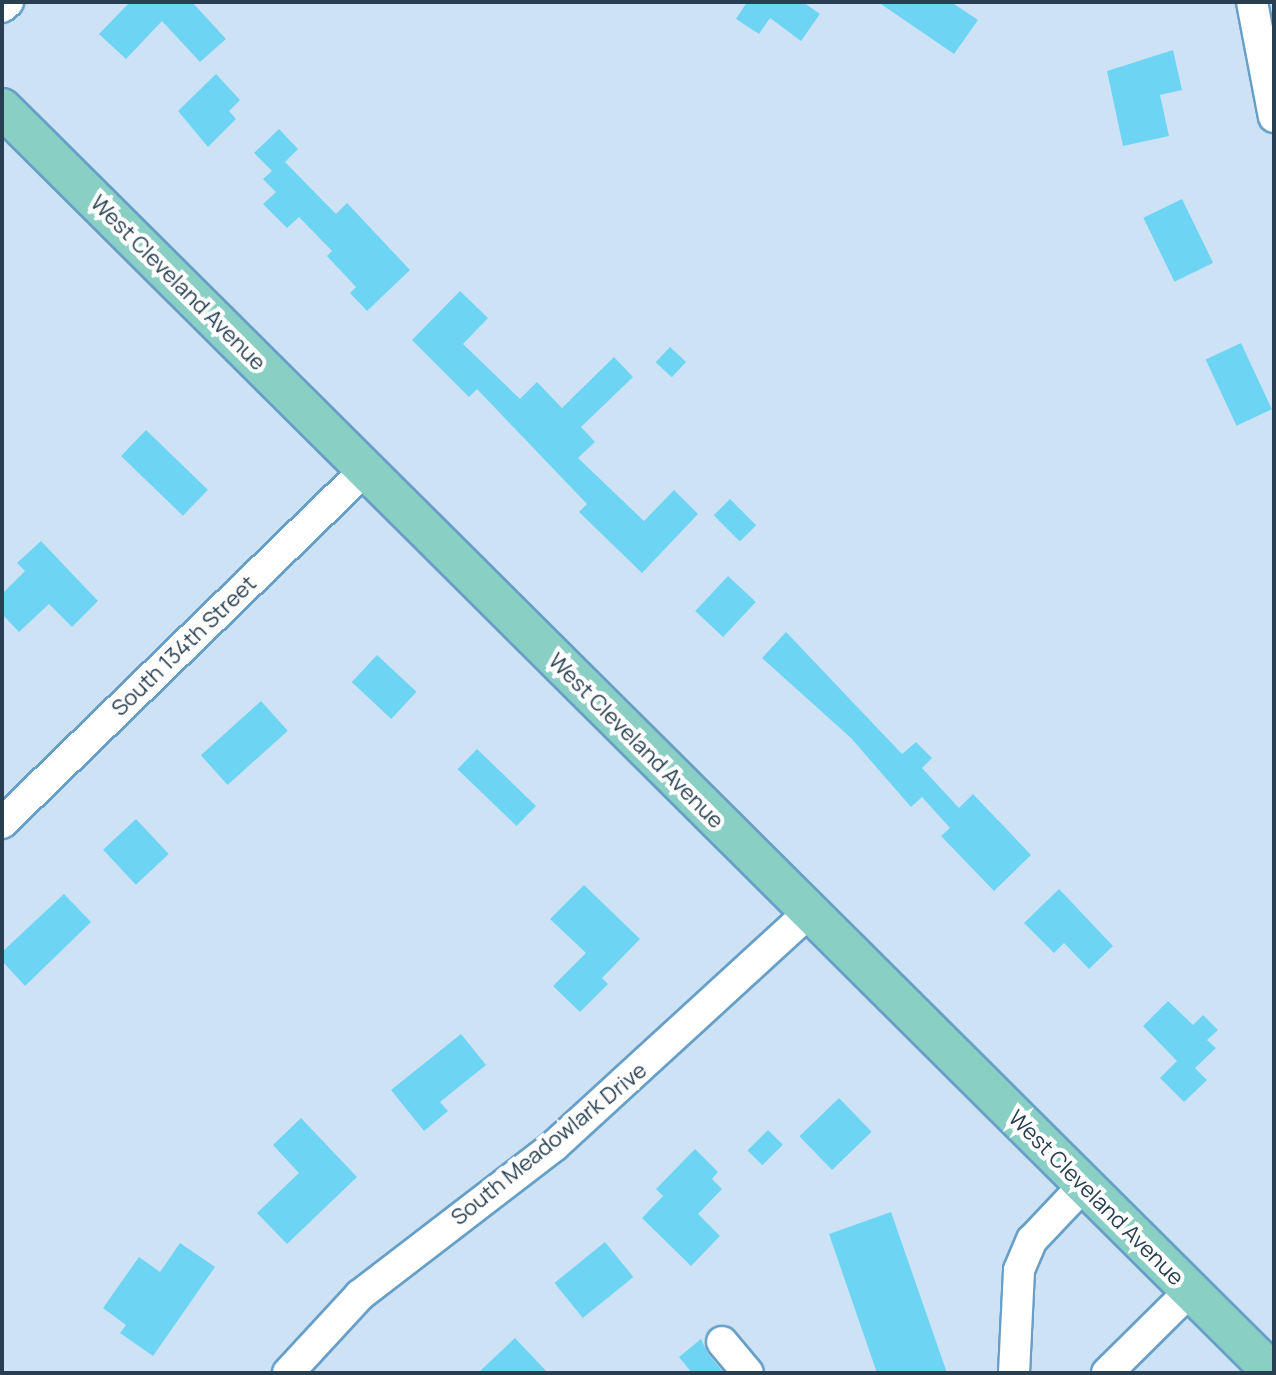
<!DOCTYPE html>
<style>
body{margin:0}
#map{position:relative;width:1276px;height:1375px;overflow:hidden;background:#cde3f5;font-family:Manrope,sans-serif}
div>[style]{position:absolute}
.building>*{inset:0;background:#6ed4f4;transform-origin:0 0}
.roads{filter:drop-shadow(2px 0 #679fc8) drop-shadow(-2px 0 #679fc8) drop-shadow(0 2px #679fc8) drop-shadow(0 -2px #679fc8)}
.minor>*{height:30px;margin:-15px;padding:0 15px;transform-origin:15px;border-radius:15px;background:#fff}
.major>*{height:38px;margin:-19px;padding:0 19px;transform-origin:19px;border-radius:19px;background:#8acfc4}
span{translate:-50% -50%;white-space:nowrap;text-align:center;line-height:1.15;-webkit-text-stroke:8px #fff;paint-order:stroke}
.street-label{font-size:22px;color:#283f51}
.frame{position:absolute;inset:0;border:4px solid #283f51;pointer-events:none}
</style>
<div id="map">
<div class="building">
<div style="clip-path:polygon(130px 2px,192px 2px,226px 39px,200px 62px,162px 21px,126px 59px,99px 34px)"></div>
<div style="clip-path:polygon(747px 2px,803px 2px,820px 14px,801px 41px,770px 18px,759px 34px,736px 19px)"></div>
<div style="clip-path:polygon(878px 2px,951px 2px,978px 20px,954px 54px)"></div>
<div style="clip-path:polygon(1173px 50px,1182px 90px,1160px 95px,1169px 136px,1123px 146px,1107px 71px)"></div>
<div style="clip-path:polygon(216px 74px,240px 100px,229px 111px,236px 119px,208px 147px,178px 111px)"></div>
<div style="clip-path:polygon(279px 129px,298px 149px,285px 162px,336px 214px,347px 203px,410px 270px,367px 311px,350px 293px,356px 287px,327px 256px,332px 251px,299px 217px,287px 228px,263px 204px,276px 192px,263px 179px,272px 171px,254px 153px)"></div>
<div style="left:1182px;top:199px;width:71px;height:43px;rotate:64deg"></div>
<div style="clip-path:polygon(460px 291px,488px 318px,463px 344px,520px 399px,537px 382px,562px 408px,614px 357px,633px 377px,581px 427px,595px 442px,578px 458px,644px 521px,674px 490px,698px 514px,642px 573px,579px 512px,587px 504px,477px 389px,469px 397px,412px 340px)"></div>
<div style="left:1241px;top:343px;width:73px;height:39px;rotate:65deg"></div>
<div style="left:670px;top:347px;width:22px;height:21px;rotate:43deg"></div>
<div style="left:146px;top:430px;width:86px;height:36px;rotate:44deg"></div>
<div style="left:730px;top:499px;width:37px;height:23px;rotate:45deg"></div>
<div style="clip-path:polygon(41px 541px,98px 601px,72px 627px,49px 604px,19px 632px,2px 614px,2px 594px,25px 571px,17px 563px)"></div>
<div style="left:728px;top:576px;width:38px;height:48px;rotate:43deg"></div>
<div style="clip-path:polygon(786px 632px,902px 754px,916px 742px,932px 758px,922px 768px,959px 808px,973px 794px,1031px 855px,994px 891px,941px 836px,950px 828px,922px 797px,911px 807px,851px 738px,762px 658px)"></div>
<div style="left:377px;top:655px;width:54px;height:37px;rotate:43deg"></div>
<div style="left:261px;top:701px;width:40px;height:81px;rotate:48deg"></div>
<div style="left:477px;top:749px;width:82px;height:28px;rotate:44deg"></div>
<div style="left:136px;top:819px;width:48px;height:45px;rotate:47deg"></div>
<div style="clip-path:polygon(584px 885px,640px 939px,602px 978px,608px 984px,580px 1012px,553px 986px,586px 953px,550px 919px)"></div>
<div style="clip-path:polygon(1059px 889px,1113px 946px,1089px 969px,1064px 943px,1054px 953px,1024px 923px)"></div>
<div style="clip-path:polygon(64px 894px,91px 922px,25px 986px,2px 961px,2px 952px)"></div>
<div style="clip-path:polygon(1168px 1001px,1193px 1025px,1203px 1015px,1218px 1030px,1207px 1040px,1216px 1048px,1195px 1068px,1207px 1080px,1184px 1102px,1160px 1078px,1177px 1061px,1143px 1026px)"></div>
<div style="clip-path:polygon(461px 1034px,486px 1065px,440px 1102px,448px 1111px,424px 1131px,391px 1090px)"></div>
<div style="left:839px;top:1098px;width:47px;height:55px;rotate:46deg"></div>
<div style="clip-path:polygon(301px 1118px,357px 1177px,287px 1244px,257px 1213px,299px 1173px,273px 1145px)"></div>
<div style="left:768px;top:1130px;width:21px;height:29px;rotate:45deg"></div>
<div style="clip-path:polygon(695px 1149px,718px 1172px,712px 1179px,722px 1189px,698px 1214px,720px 1236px,691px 1266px,642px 1218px,663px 1196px,656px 1189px)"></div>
<div style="clip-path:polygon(891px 1212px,947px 1373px,877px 1373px,829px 1234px)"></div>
<div style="left:605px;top:1242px;width:45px;height:65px;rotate:51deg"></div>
<div style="clip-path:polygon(180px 1243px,215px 1267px,153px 1356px,120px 1333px,126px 1325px,103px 1308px,139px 1257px,160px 1272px)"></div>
<div style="clip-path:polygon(515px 1338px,548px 1373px,478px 1373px)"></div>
<div style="clip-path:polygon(701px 1339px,708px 1354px,724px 1373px,692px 1373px,679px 1357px)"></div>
</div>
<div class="roads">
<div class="minor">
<div style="left:1252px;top:2px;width:117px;rotate:79.2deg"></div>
<div style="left:2px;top:7px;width:8px;rotate:-40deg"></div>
<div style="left:2px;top:823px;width:506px;rotate:-44.2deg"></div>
<div style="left:722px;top:1342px;width:40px;rotate:50deg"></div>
<div style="left:288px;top:1373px;width:106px;rotate:-47.3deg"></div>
<div style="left:360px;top:1295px;width:245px;rotate:-37.5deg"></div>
<div style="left:554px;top:1146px;width:345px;rotate:-42.5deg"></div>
<div style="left:1014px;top:1373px;width:103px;rotate:-87.2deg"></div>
<div style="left:1019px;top:1270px;width:33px;rotate:-67deg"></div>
<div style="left:1032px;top:1240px;width:74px;rotate:-46.6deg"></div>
<div style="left:1107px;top:1373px;width:117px;rotate:-44.7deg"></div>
</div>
<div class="major">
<div style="left:2px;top:108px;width:1793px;rotate:44.86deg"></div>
</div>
</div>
<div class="street-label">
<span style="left:178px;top:283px;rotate:45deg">West Cleveland Avenue</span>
<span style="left:184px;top:646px;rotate:-44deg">South 134th Street</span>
<span style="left:636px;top:741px;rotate:45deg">West Cleveland Avenue</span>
<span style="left:549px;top:1144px;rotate:-39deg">South Meadowlark Drive</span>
<span style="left:1096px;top:1198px;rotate:45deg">West Cleveland Avenue</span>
</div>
<div class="frame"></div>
</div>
